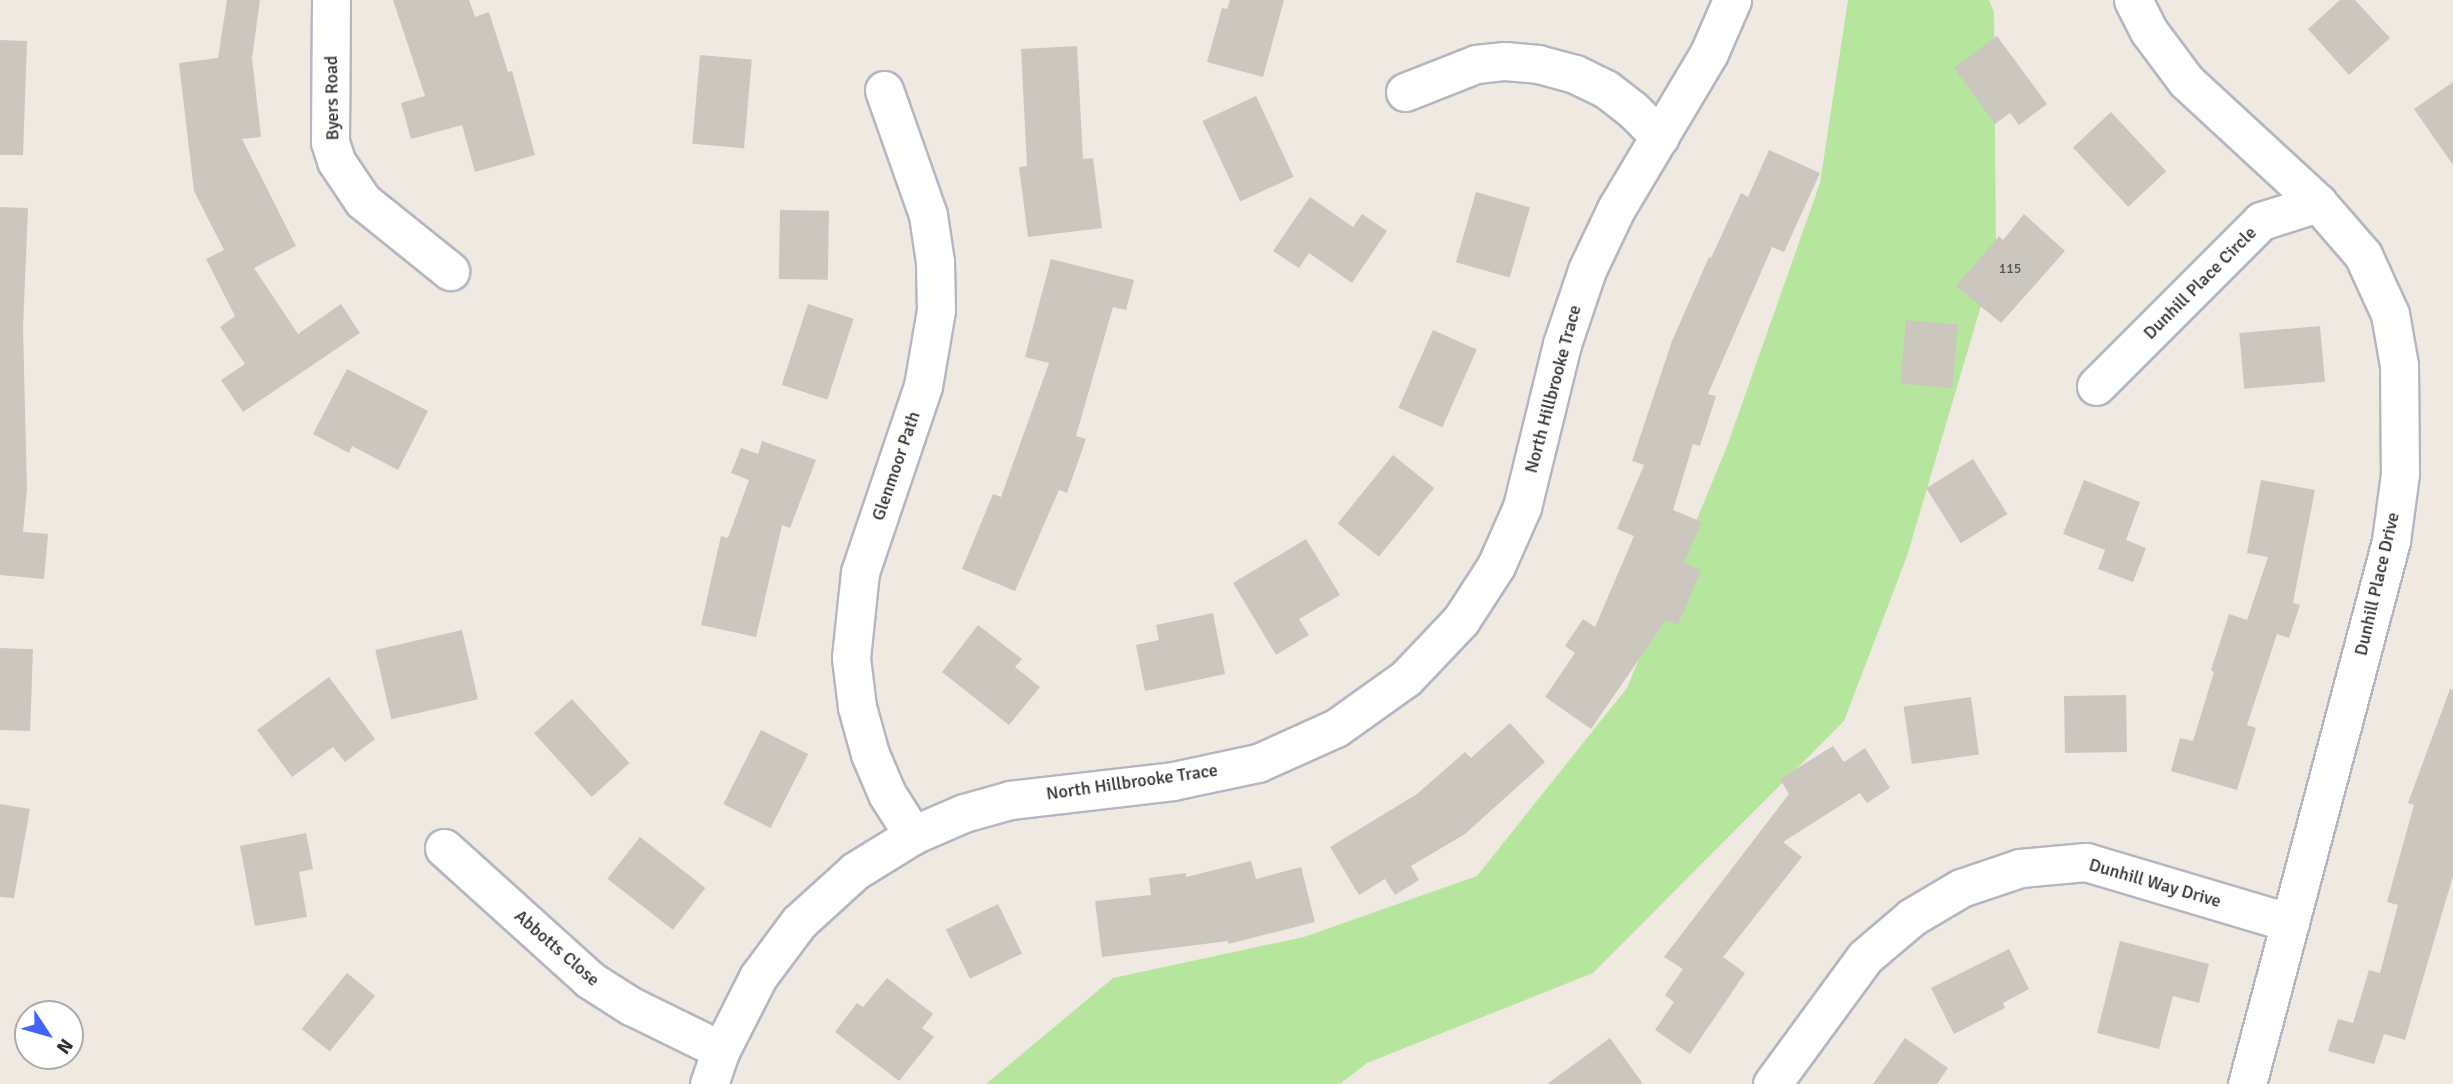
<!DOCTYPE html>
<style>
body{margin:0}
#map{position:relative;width:2453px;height:1084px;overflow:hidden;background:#efe9e1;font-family:Signika,sans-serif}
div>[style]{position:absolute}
.green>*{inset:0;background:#b6e59e}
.building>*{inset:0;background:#cbc7bf;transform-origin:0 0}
.roads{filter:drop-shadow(2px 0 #b4b7c1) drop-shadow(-2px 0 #b4b7c1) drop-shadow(0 2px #b4b7c1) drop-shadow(0 -2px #b4b7c1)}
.minor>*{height:37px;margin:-18.5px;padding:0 18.5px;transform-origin:18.5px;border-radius:18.5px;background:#fff}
span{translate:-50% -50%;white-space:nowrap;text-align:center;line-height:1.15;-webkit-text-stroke:5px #fff;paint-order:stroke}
.number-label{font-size:14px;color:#555452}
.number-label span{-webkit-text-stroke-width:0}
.street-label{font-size:18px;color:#2e2e2e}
.north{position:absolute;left:14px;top:1000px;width:70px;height:70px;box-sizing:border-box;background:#fff;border:2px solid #ababab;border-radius:50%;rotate:126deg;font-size:19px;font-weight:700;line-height:28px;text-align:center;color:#2e2e2e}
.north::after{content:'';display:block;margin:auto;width:24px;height:32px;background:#4264fb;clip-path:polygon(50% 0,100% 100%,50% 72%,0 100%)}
</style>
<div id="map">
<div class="green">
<div style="clip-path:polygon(1848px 0,1989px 0,1994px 12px,1996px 255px,1907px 556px,1844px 721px,1593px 973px,1367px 1063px,1340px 1084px,986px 1084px,1113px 978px,1304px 937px,1477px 876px,1627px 688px,1726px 449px,1820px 183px)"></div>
</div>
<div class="building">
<div style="clip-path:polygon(227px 0,260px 0,252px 58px,261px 137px,242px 139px,296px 246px,254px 268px,298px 334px,341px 304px,360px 333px,243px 412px,221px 380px,245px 364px,220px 327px,235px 316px,206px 259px,224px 250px,194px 191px,179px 63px,218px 58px)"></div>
<div style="clip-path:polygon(393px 0,469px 0,475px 17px,489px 12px,508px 72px,512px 71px,535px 155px,475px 172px,462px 125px,411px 139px,401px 103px,425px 96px)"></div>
<div style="clip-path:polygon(1230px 0,1284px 0,1263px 77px,1207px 62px,1222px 8px,1227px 9px)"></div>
<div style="clip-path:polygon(2340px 0,2355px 0,2390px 38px,2349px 75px,2308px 29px)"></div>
<div style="clip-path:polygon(1997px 36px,2047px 104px,2019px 125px,2010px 113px,1995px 124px,1954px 68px)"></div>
<div style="clip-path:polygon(0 40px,27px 41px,23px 155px,0 155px)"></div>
<div style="clip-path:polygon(1077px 46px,1083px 159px,1093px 158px,1102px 228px,1028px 237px,1019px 167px,1027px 166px,1021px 49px)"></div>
<div style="left:700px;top:55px;width:52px;height:89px;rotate:5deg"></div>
<div style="clip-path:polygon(2453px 82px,2453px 165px,2414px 109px)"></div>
<div style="left:1256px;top:96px;width:89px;height:59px;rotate:65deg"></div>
<div style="left:2111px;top:112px;width:81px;height:52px;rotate:47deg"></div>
<div style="clip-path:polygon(1769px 150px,1820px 173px,1784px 252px,1772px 247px,1708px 394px,1716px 396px,1700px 446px,1693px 444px,1673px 510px,1702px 522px,1684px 563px,1701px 570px,1678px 625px,1666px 620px,1591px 729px,1545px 697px,1575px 653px,1565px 646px,1583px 619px,1595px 627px,1634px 536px,1617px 529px,1644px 465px,1632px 461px,1672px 341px,1709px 257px,1711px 258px,1741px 193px,1748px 197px)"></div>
<div style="left:1476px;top:192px;width:56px;height:73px;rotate:16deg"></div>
<div style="clip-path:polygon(1310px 197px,1353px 227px,1362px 214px,1387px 231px,1352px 283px,1309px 253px,1299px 268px,1273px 251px)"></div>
<div style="clip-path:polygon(0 207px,28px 208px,23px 328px,27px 489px,23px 532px,48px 534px,44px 579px,0 575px)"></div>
<div style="left:780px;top:210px;width:49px;height:69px;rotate:1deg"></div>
<div style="clip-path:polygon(2024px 214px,2065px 251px,2001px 323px,1956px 286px,1999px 236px,2003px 240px)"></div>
<div style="clip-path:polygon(1051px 259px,1134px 280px,1126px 310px,1113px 307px,1076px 436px,1086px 439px,1067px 493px,1059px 490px,1015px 591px,962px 569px,993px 494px,1001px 497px,1049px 363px,1025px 357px)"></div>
<div style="left:808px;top:304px;width:48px;height:85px;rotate:18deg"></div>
<div style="left:1906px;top:320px;width:52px;height:64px;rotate:5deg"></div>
<div style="left:2320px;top:326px;width:56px;height:81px;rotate:85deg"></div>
<div style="left:1433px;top:330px;width:48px;height:85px;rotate:24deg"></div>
<div style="clip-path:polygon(347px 369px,428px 411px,398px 470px,352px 446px,349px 453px,313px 434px)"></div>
<div style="clip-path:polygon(762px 441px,816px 460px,790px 528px,782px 525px,756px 637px,701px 625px,721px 536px,728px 538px,749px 480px,731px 473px,741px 448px,758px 454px)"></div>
<div style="left:1393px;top:455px;width:53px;height:88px;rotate:39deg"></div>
<div style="left:1973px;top:459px;width:65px;height:55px;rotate:58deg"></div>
<div style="clip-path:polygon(2084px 480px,2140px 502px,2126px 540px,2146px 548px,2133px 582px,2098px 569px,2105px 550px,2063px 534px)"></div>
<div style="clip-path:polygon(2261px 480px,2315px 490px,2293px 603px,2300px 605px,2289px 638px,2277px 634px,2247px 725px,2256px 728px,2237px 790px,2171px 771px,2180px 738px,2193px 741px,2214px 672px,2211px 670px,2229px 614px,2247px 620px,2268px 557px,2247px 553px)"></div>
<div style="clip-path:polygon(1306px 539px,1340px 595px,1299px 619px,1309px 635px,1276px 655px,1233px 583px)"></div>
<div style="clip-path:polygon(1213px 613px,1225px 674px,1145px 691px,1136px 645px,1159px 640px,1156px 625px)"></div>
<div style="clip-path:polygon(978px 625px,1022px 659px,1015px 667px,1040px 687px,1009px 725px,942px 672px)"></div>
<div style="left:462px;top:630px;width:71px;height:89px;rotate:77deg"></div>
<div style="left:0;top:648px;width:33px;height:82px;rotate:2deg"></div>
<div style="clip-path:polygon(329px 677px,375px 739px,345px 762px,333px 747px,292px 777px,257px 730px)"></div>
<div style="clip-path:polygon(2450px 689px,2453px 690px,2453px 876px,2405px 1040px,2384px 1034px,2374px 1064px,2328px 1051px,2338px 1019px,2353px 1023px,2369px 970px,2380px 973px,2398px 905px,2387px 902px,2414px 805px,2408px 803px)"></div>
<div style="left:2126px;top:695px;width:57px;height:62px;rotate:89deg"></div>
<div style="left:1971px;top:697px;width:58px;height:68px;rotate:82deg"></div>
<div style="left:572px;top:699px;width:86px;height:51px;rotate:48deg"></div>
<div style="clip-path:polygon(1510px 723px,1545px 762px,1465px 834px,1411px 866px,1419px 880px,1395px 895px,1385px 879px,1359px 895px,1330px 847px,1417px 794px,1465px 752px,1471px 758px)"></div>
<div style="left:761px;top:730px;width:53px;height:83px;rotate:27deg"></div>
<div style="clip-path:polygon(1833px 746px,1844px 762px,1865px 748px,1890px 788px,1867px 803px,1860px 793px,1783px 842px,1802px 857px,1723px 957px,1745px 973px,1690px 1054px,1655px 1030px,1674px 1002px,1665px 995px,1683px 969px,1664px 957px,1789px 794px,1780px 779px)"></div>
<div style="clip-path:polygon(0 804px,30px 809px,14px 898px,0 897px)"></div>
<div style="clip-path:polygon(306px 833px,313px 869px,299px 872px,307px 917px,255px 926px,240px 846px)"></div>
<div style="left:640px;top:837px;width:83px;height:53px;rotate:38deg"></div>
<div style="clip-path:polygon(1251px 861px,1256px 879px,1301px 867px,1315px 922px,1228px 944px,1228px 941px,1102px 957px,1095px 901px,1151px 895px,1149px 878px,1186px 873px,1186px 877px)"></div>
<div style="left:998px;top:904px;width:55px;height:58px;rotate:64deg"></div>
<div style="clip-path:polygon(2120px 941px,2209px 964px,2199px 1003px,2173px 996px,2159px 1049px,2097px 1033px)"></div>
<div style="clip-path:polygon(2009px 949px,2029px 989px,2003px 1003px,2005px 1008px,1954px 1034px,1931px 988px)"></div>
<div style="left:347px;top:973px;width:36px;height:72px;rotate:39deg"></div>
<div style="clip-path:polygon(887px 978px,933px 1014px,922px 1028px,934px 1037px,899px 1081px,835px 1032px,857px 1003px,863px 1007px)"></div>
<div style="clip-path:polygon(1610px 1038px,1643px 1084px,1547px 1084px)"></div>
<div style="clip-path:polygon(1905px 1038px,1948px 1068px,1937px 1084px,1873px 1084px)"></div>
</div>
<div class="roads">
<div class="minor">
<div style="left:331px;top:0;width:142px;rotate:90.4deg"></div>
<div style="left:330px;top:142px;width:20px;rotate:72deg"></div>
<div style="left:336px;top:161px;width:48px;rotate:56deg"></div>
<div style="left:363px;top:201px;width:112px;rotate:38.8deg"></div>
<div style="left:2133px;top:0;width:34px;rotate:63deg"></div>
<div style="left:2148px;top:30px;width:64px;rotate:53.3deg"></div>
<div style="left:2186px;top:81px;width:180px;rotate:42.7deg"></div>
<div style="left:2318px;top:203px;width:69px;rotate:49.1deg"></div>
<div style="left:2363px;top:255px;width:65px;rotate:65.4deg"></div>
<div style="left:2390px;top:314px;width:52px;rotate:80deg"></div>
<div style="left:2399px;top:365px;width:109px;rotate:89.5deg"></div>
<div style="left:2400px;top:474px;width:68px;rotate:97.7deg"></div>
<div style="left:2391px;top:541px;width:562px;rotate:104.85deg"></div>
<div style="left:884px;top:90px;width:133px;rotate:70.6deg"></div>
<div style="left:928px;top:215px;width:48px;rotate:81.5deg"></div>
<div style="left:935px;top:262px;width:48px;rotate:88.8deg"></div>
<div style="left:936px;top:310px;width:77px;rotate:99.7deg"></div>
<div style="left:923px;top:386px;width:196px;rotate:108.7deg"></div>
<div style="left:860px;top:572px;width:86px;rotate:96deg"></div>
<div style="left:851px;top:658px;width:49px;rotate:83deg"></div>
<div style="left:857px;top:707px;width:49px;rotate:74.5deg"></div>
<div style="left:870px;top:754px;width:43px;rotate:67deg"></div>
<div style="left:887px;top:794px;width:49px;rotate:57.6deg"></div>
<div style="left:1405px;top:92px;width:76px;rotate:-21.5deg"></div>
<div style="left:1476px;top:64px;width:29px;rotate:-6deg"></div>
<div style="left:1505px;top:61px;width:33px;rotate:5deg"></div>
<div style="left:1538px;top:64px;width:38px;rotate:15deg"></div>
<div style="left:1575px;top:74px;width:34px;rotate:26deg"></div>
<div style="left:1606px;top:89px;width:34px;rotate:38deg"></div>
<div style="left:1633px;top:110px;width:38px;rotate:45deg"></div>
<div style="left:2096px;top:386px;width:233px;rotate:-45deg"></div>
<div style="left:2261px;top:221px;width:60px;rotate:-17.5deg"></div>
<div style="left:444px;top:848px;width:197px;rotate:42.1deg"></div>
<div style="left:590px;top:980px;width:49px;rotate:32.4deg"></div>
<div style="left:631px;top:1006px;width:100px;rotate:26.1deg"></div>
<div style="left:709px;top:1084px;width:36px;rotate:-71deg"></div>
<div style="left:721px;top:1050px;width:82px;rotate:-63.1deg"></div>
<div style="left:758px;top:977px;width:69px;rotate:-53.3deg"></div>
<div style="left:799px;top:922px;width:76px;rotate:-42.3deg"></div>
<div style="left:855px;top:871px;width:68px;rotate:-31.8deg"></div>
<div style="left:913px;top:835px;width:56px;rotate:-23.3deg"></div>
<div style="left:964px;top:813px;width:48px;rotate:-15.8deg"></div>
<div style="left:1010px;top:800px;width:164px;rotate:-6.6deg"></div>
<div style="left:1173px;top:781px;width:87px;rotate:-12deg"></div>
<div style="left:1258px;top:763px;width:85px;rotate:-24.2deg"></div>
<div style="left:1336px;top:728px;width:86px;rotate:-35.5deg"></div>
<div style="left:1406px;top:678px;width:80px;rotate:-46.5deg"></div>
<div style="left:1461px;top:620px;width:64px;rotate:-57.1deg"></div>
<div style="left:1496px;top:566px;width:64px;rotate:-66.2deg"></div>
<div style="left:1522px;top:507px;width:168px;rotate:-76.2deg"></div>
<div style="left:1562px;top:344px;width:78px;rotate:-71.3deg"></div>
<div style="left:1587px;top:270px;width:68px;rotate:-64.6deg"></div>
<div style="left:1616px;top:209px;width:182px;rotate:-59.2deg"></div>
<div style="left:1709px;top:53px;width:58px;rotate:-66.5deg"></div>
<div style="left:1772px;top:1084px;width:157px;rotate:-53.8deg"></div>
<div style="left:1865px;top:957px;width:62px;rotate:-40.4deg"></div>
<div style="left:1912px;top:917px;width:57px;rotate:-30.6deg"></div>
<div style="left:1961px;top:888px;width:62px;rotate:-18.7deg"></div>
<div style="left:2020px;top:868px;width:66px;rotate:-5.2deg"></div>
<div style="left:2086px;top:862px;width:213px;rotate:16.6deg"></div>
</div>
</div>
<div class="number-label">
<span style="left:2010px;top:269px">115</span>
</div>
<div class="street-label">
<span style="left:332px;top:98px;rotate:-91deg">Byers Road</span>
<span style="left:2200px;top:283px;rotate:-45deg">Dunhill Place Circle</span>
<span style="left:1553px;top:389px;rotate:-75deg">North Hillbrooke Trace</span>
<span style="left:896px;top:466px;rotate:-71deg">Glenmoor Path</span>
<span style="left:2377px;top:584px;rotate:-77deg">Dunhill Place Drive</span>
<span style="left:1132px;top:782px;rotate:-8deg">North Hillbrooke Trace</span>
<span style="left:2155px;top:883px;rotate:16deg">Dunhill Way Drive</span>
<span style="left:557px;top:948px;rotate:41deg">Abbotts Close</span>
</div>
<div class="north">N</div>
</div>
